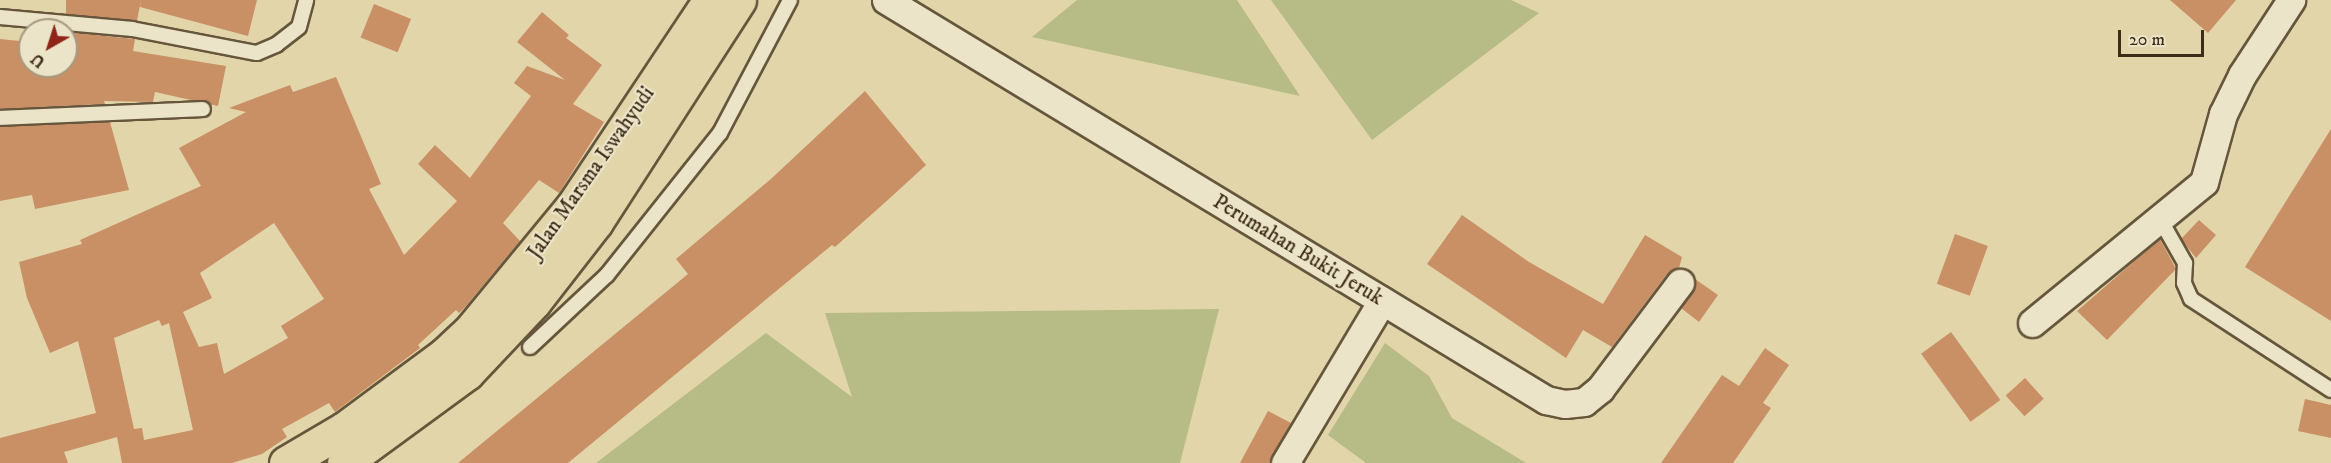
<!DOCTYPE html>
<style>
body{margin:0}
#map{position:relative;width:2331px;height:463px;overflow:hidden;background:#e2d5aa;font-family:"IM FELL DW Pica",serif}
div>[style]{position:absolute}
.green>*{inset:0;background:#b7bc86}
.building>*{inset:0;background:#c98f65;transform-origin:0 0}
.roads{filter:drop-shadow(2px 0 #66563c) drop-shadow(-2px 0 #66563c) drop-shadow(0 2px #66563c) drop-shadow(0 -2px #66563c)}
.lane>*{height:14px;margin:-7px;padding:0 7px;transform-origin:7px;border-radius:7px;background:#ece4c8}
.street>*{height:27px;margin:-13.5px;padding:0 13.5px;transform-origin:13.5px;border-radius:13.5px;background:#ece4c8}
.highway>*{height:33px;margin:-16.5px;padding:0 16.5px;transform-origin:16.5px;border-radius:16.5px;background:#e2d5aa}
span{translate:-50% -50%;white-space:nowrap;text-align:center;line-height:1.15;-webkit-text-stroke:4.5px #ece4c8;paint-order:stroke}
.street-label{font-size:21px;color:#3d2c18}
.north{position:absolute;left:18px;top:18px;width:60px;height:60px;box-sizing:border-box;background:#ece4c8;border:2px solid #a69a82;border-radius:50%;rotate:219deg;font-size:16px;font-weight:700;line-height:24px;text-align:center;color:#3d2c18}
.north::after{content:'';display:block;margin:auto;width:21px;height:27px;background:#8f2418;clip-path:polygon(50% 0,100% 100%,50% 72%,0 100%)}
.scale{position:absolute;left:2118px;top:30px;width:86px;height:27px;box-sizing:border-box;border:3px solid #3d2c18;border-top:0;padding-left:8px;font-size:18px;line-height:21px;white-space:nowrap;color:#3d2c18;-webkit-text-stroke:4px #ece4c8;paint-order:stroke}
</style>
<div id="map">
<div class="green">
<div style="clip-path:polygon(1077px 0,1237px 0,1300px 96px,1032px 37px)"></div>
<div style="clip-path:polygon(1271px 0,1511px 0,1539px 13px,1372px 140px)"></div>
<div style="clip-path:polygon(1219px 309px,1180px 463px,596px 463px,766px 333px,852px 397px,825px 313px)"></div>
<div style="clip-path:polygon(1385px 343px,1429px 376px,1452px 418px,1526px 463px,1366px 463px,1328px 435px)"></div>
</div>
<div class="building">
<div style="clip-path:polygon(66px 0,141px 0,137px 21px,66px 14px)"></div>
<div style="clip-path:polygon(141px 0,257px 0,248px 36px,140px 7px)"></div>
<div style="clip-path:polygon(2170px 0,2236px 0,2208px 33px)"></div>
<div style="left:374px;top:4px;width:40px;height:36px;rotate:22deg"></div>
<div style="clip-path:polygon(evenodd,542px 12px,569px 35px,566px 38px,602px 65px,573px 104px,604px 122px,559px 193px,539px 180px,503px 223px,520px 241px,466px 306px,459px 313px,456px 310px,418px 345px,420px 348px,335px 412px,329px 403px,282px 429px,287px 437px,262px 454px,232px 463px,122px 463px,117px 437px,64px 452px,68px 463px,0 463px,0 438px,96px 413px,78px 341px,50px 353px,27px 298px,19px 262px,82px 244px,80px 240px,201px 186px,179px 148px,246px 112px,229px 108px,290px 85px,293px 92px,336px 77px,381px 184px,369px 189px,404px 255px,457px 201px,418px 164px,435px 145px,470px 178px,531px 96px,514px 83px,527px 66px,565px 80px,517px 42px,542px 12px,274px 223px,324px 299px,281px 326px,288px 338px,224px 374px,217px 343px,199px 347px,183px 312px,212px 298px,200px 273px,274px 223px,542px 12px,159px 320px,162px 326px,169px 323px,193px 430px,144px 440px,142px 428px,134px 429px,114px 338px,159px 320px)"></div>
<div style="clip-path:polygon(66px 32px,135px 39px,133px 51px,226px 66px,218px 106px,155px 92px,153px 102px,104px 101px,105px 104px,0 109px,0 39px,30px 42px,30px 66px,66px 66px)"></div>
<div style="clip-path:polygon(865px 91px,926px 165px,890px 198px,835px 247px,832px 245px,568px 463px,458px 463px,688px 274px,676px 259px,772px 178px)"></div>
<div style="clip-path:polygon(110px 122px,129px 190px,35px 209px,32px 195px,0 201px,0 127px)"></div>
<div style="clip-path:polygon(2331px 129px,2331px 321px,2245px 267px)"></div>
<div style="clip-path:polygon(1462px 215px,1529px 262px,1603px 304px,1645px 235px,1682px 257px,1679px 268px,1667px 274px,1612px 347px,1583px 330px,1566px 358px,1427px 264px)"></div>
<div style="clip-path:polygon(2199px 220px,2216px 235px,2196px 258px,2181px 239px)"></div>
<div style="left:1955px;top:234px;width:35px;height:53px;rotate:20deg"></div>
<div style="clip-path:polygon(2160px 239px,2176px 269px,2107px 340px,2077px 311px)"></div>
<div style="clip-path:polygon(1695px 279px,1718px 295px,1699px 322px,1681px 308px,1693px 292px)"></div>
<div style="left:1951px;top:332px;width:84px;height:37px;rotate:54deg"></div>
<div style="clip-path:polygon(1765px 348px,1789px 365px,1763px 403px,1771px 408px,1733px 463px,1661px 463px,1722px 375px,1739px 386px)"></div>
<div style="left:2025px;top:378px;width:28px;height:26px;rotate:48deg"></div>
<div style="clip-path:polygon(2305px 399px,2331px 405px,2331px 438px,2298px 431px)"></div>
<div style="clip-path:polygon(1268px 411px,1291px 423px,1269px 463px,1240px 463px)"></div>
</div>
<div class="roads">
<div class="lane">
<div style="left:0;top:17px;width:133px;rotate:5.2deg"></div>
<div style="left:132px;top:29px;width:127px;rotate:10.9deg"></div>
<div style="left:257px;top:53px;width:21px;rotate:-23deg"></div>
<div style="left:276px;top:45px;width:29px;rotate:-38deg"></div>
<div style="left:299px;top:27px;width:28px;rotate:-75deg"></div>
<div style="left:0;top:118px;width:203px;rotate:-2.5deg"></div>
<div style="left:2160px;top:219px;width:51px;rotate:60.4deg"></div>
<div style="left:2185px;top:263px;width:20px;rotate:93deg"></div>
<div style="left:2184px;top:283px;width:17px;rotate:66deg"></div>
<div style="left:2191px;top:299px;width:167px;rotate:33deg"></div>
<div style="left:530px;top:347px;width:105px;rotate:-43.1deg"></div>
<div style="left:607px;top:275px;width:181px;rotate:-51.5deg"></div>
<div style="left:720px;top:133px;width:150px;rotate:-62.2deg"></div>
</div>
<div class="street">
<div style="left:886px;top:0;width:772px;rotate:31.22deg"></div>
<div style="left:1546px;top:400px;width:19px;rotate:12deg"></div>
<div style="left:1565px;top:404px;width:19px;rotate:-6deg"></div>
<div style="left:1584px;top:402px;width:21px;rotate:-39deg"></div>
<div style="left:1600px;top:389px;width:133px;rotate:-53deg"></div>
<div style="left:2032px;top:323px;width:222px;rotate:-39.3deg"></div>
<div style="left:2204px;top:182px;width:71px;rotate:-74.4deg"></div>
<div style="left:2223px;top:114px;width:43px;rotate:-64deg"></div>
<div style="left:2242px;top:75px;width:90px;rotate:-56.8deg"></div>
<div style="left:1285px;top:463px;width:189px;rotate:-59.1deg"></div>
</div>
<div class="highway">
<div style="left:286px;top:463px;width:67px;rotate:-30.4deg"></div>
<div style="left:344px;top:429px;width:124px;rotate:-36.5deg"></div>
<div style="left:444px;top:355px;width:34px;rotate:-43deg"></div>
<div style="left:469px;top:332px;width:163px;rotate:-50.5deg"></div>
<div style="left:573px;top:206px;width:247px;rotate:-56.4deg"></div>
<div style="left:344px;top:463px;width:152px;rotate:-36.2deg"></div>
<div style="left:467px;top:373px;width:98px;rotate:-46.7deg"></div>
<div style="left:534px;top:302px;width:101px;rotate:-52.2deg"></div>
<div style="left:596px;top:222px;width:264px;rotate:-57.2deg"></div>
</div>
</div>
<div class="street-label">
<span style="left:591px;top:173px;rotate:-55deg">Jalan Marsma Iswahyudi</span>
<span style="left:1298px;top:250px;rotate:31deg">Perumahan Bukit Jeruk</span>
</div>
<div class="north">U</div>
<div class="scale">20 m</div>
</div>
